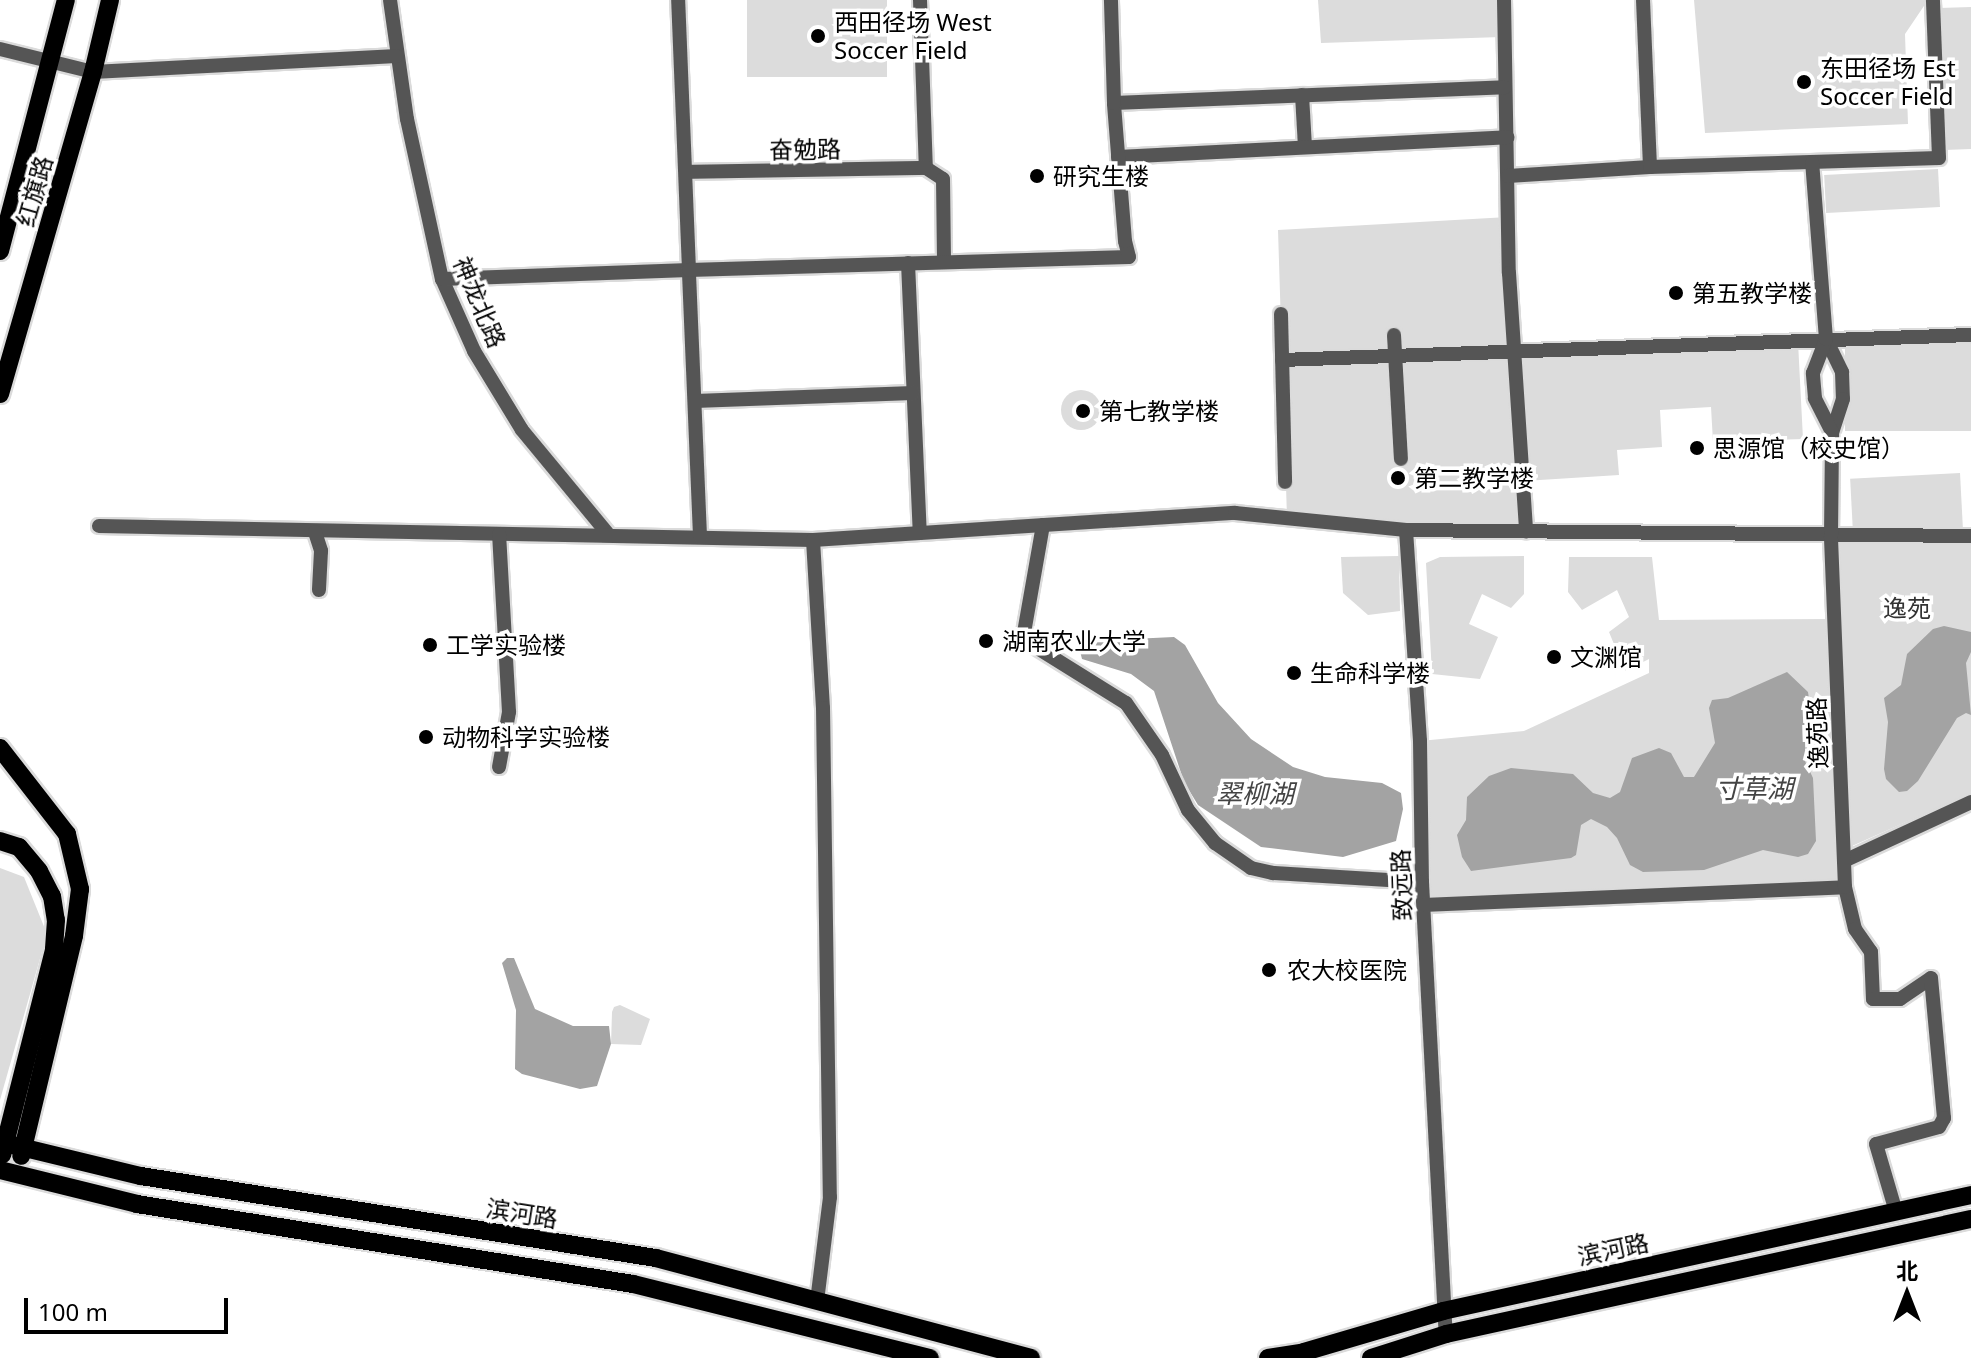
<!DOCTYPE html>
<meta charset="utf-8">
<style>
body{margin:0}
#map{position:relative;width:1971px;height:1358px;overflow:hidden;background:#fff;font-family:"Noto Sans","Noto Sans SC",sans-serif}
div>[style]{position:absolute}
.green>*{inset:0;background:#dcdcdc;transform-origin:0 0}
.round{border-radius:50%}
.water>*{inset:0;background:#a3a3a3}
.roads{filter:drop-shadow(2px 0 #dbdbdb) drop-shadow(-2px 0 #dbdbdb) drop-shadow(0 2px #dbdbdb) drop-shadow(0 -2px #dbdbdb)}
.minor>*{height:14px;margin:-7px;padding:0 7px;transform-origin:7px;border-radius:7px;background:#555}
.major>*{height:18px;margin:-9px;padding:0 9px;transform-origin:9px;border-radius:9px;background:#000}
.dots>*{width:22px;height:22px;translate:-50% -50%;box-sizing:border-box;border:4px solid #fff;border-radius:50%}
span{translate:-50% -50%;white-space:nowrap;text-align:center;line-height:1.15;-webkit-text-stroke:7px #fff;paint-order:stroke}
.poi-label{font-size:24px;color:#000}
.left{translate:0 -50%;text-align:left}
.street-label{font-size:24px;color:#000}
.park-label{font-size:24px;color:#333}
.water-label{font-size:26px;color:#444;font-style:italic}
.north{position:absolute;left:1867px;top:1254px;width:80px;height:80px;-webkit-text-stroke:6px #fff;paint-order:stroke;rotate:0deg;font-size:22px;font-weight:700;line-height:32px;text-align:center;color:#000}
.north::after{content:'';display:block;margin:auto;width:28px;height:36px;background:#000;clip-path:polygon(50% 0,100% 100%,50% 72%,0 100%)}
.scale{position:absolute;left:24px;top:1298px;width:204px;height:36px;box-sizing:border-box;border:4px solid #000;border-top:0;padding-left:10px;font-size:24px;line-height:28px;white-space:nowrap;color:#000;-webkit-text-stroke:6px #fff;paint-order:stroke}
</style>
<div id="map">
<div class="green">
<div style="left:747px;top:0;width:140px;height:77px"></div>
<div style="clip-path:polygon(1318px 0,1499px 0,1501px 37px,1321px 43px)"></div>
<div style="clip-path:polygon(1694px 0,1928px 0,1905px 34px,1908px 124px,1705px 133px)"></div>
<div style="clip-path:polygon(1971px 7px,1971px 149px,1944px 150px,1939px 8px)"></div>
<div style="left:1938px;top:169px;width:38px;height:114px;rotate:87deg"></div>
<div style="clip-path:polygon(1508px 217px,1516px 349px,1798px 342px,1803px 439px,1713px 442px,1711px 407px,1660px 410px,1662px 447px,1617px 450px,1619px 475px,1523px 481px,1526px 531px,1287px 518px,1278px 230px)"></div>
<div style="left:1971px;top:335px;width:96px;height:126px;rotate:90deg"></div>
<div class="round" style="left:1061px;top:390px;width:40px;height:40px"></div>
<div style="left:1960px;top:473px;width:63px;height:110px;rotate:87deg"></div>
<div style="clip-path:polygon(1840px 543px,1971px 543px,1971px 793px,1852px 846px)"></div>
<div style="clip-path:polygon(1399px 556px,1400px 611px,1368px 615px,1343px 593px,1341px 557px)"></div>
<div style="clip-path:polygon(1524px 556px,1524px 594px,1511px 608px,1482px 594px,1469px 624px,1498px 637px,1480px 679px,1432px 674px,1426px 563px,1440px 557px)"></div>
<div style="clip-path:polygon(1569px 557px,1652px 557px,1659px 620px,1834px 619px,1845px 887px,1424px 905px,1420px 741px,1524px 731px,1649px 673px,1649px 659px,1625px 671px,1609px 632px,1629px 617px,1617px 590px,1582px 610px,1568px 592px)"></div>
<div style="clip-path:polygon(0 868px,24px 877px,47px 934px,0 1100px)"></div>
<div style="clip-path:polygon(620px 1005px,650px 1019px,641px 1045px,611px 1044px,612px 1012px,614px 1007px)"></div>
</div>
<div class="water">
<div style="clip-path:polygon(1944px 626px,1971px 632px,1971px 652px,1966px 663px,1971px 715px,1966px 713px,1957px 718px,1918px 781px,1907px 791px,1899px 792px,1886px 779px,1884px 769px,1888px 722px,1884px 698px,1901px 685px,1907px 654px,1933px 629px)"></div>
<div style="clip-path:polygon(1174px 637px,1185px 645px,1218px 703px,1251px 739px,1293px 767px,1325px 777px,1382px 783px,1401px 793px,1403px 809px,1396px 841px,1343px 857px,1261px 847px,1198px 805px,1184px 782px,1154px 691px,1131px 674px,1082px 659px,1080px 651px,1083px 644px,1090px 641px)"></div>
<div style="clip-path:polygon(1787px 672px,1808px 692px,1815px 740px,1804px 759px,1813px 778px,1816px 841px,1808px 854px,1798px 857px,1763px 850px,1704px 870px,1643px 872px,1630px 865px,1617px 838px,1607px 827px,1591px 819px,1581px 825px,1576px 855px,1571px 858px,1471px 871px,1462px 857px,1457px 835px,1466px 820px,1467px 797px,1489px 776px,1511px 768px,1573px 774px,1593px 793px,1610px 798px,1620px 792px,1632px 758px,1659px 748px,1671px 753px,1684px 777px,1694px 777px,1715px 743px,1709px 708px,1712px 700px,1728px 698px)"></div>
<div style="clip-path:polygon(507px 958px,514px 958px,535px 1009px,573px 1026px,609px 1026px,611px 1044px,597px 1086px,580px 1089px,522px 1074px,515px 1069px,516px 1010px,502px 963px)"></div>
</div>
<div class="roads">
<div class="minor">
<div style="left:390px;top:0;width:120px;rotate:81.9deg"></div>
<div style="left:407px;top:119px;width:164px;rotate:77.7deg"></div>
<div style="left:442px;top:279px;width:79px;rotate:66deg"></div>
<div style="left:474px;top:351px;width:92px;rotate:58.7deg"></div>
<div style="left:522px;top:430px;width:136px;rotate:50.4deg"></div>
<div style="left:920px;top:0;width:168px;rotate:88deg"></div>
<div style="left:926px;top:168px;width:20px;rotate:33deg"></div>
<div style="left:943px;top:179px;width:82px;rotate:89.3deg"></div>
<div style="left:1504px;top:0;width:273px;rotate:89deg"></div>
<div style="left:1509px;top:273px;width:259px;rotate:86.2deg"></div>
<div style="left:1643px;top:0;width:167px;rotate:87.6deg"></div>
<div style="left:0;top:49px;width:96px;rotate:13.9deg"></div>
<div style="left:93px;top:72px;width:304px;rotate:-3deg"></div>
<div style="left:1302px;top:95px;width:52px;rotate:86.7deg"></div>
<div style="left:1114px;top:103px;width:391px;rotate:-2.3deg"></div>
<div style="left:1118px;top:157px;width:390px;rotate:-2.9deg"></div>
<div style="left:686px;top:172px;width:240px;rotate:-1deg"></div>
<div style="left:1508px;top:176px;width:142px;rotate:-3.6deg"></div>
<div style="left:1650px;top:167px;width:289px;rotate:-1.8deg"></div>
<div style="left:1939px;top:158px;width:158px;rotate:-92.2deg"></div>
<div style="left:908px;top:263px;width:270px;rotate:87.5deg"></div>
<div style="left:442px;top:279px;width:247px;rotate:-2.1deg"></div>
<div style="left:689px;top:270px;width:270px;rotate:-92.3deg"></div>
<div style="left:1281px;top:314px;width:168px;rotate:88.6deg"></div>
<div style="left:1394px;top:335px;width:124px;rotate:86.8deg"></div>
<div style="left:1826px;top:339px;width:37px;rotate:64deg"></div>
<div style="left:1842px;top:372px;width:27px;rotate:88deg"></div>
<div style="left:1843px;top:399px;width:35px;rotate:108deg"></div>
<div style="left:1282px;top:360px;width:689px;rotate:-2.08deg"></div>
<div style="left:695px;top:401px;width:218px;rotate:-2.1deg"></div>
<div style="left:1043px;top:525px;width:116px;rotate:100deg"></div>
<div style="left:1023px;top:639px;width:121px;rotate:31.9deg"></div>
<div style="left:1126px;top:703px;width:63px;rotate:55.3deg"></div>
<div style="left:1162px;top:755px;width:61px;rotate:64.7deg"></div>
<div style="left:1188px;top:810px;width:43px;rotate:50.7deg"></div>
<div style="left:1215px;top:843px;width:44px;rotate:34.8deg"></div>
<div style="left:1251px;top:868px;width:23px;rotate:13deg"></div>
<div style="left:1273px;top:873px;width:149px;rotate:3.5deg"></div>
<div style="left:99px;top:526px;width:714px;rotate:1.12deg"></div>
<div style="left:813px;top:540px;width:423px;rotate:-3.7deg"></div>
<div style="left:1235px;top:513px;width:172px;rotate:5.7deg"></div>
<div style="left:1406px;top:530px;width:565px;rotate:0.61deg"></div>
<div style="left:1406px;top:530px;width:211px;rotate:86.2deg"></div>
<div style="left:1420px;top:741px;width:141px;rotate:89.2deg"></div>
<div style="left:1422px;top:882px;width:453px;rotate:87deg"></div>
<div style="left:315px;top:532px;width:20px;rotate:72deg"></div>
<div style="left:321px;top:551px;width:39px;rotate:93deg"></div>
<div style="left:700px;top:536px;width:266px;rotate:-92.4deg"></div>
<div style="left:689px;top:270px;width:440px;rotate:-1.7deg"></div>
<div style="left:1129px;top:257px;width:16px;rotate:-104deg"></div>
<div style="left:1125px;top:241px;width:138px;rotate:-94.6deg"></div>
<div style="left:1114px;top:103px;width:103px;rotate:-91.7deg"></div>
<div style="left:813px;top:540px;width:168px;rotate:86.6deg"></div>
<div style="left:823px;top:708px;width:489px;rotate:89.2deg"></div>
<div style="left:830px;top:1197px;width:105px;rotate:97.1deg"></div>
<div style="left:499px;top:767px;width:56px;rotate:-79.7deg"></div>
<div style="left:509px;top:712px;width:178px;rotate:-93.2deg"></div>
<div style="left:1844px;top:861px;width:140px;rotate:-24.9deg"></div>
<div style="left:1845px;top:887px;width:43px;rotate:76.6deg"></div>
<div style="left:1855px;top:929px;width:28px;rotate:55deg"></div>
<div style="left:1871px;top:952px;width:47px;rotate:87.6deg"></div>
<div style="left:1873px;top:999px;width:27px"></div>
<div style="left:1900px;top:999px;width:37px;rotate:-34deg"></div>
<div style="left:1931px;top:978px;width:141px;rotate:84.7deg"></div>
<div style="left:1944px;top:1118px;width:10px;rotate:119deg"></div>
<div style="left:1939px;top:1127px;width:65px;rotate:164.9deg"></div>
<div style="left:1876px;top:1144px;width:71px;rotate:73.6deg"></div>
<div style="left:1424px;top:905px;width:421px;rotate:-2.4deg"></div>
<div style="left:1845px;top:887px;width:351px;rotate:-92.3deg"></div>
<div style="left:1831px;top:536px;width:104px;rotate:-89.4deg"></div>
<div style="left:1832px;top:432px;width:38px;rotate:-117deg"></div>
<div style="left:1815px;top:398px;width:25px;rotate:-95deg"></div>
<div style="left:1813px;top:373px;width:36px;rotate:-69deg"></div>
<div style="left:1826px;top:339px;width:177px;rotate:-94.5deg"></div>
</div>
<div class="major">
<div style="left:0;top:251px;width:260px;rotate:-75.3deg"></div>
<div style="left:0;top:394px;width:335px;rotate:-73.9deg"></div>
<div style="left:93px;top:72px;width:74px;rotate:-76.7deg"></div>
<div style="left:0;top:748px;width:109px;rotate:52.1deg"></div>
<div style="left:67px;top:834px;width:57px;rotate:76.7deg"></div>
<div style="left:80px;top:889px;width:47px;rotate:97.3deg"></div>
<div style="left:74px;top:936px;width:226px;rotate:103.5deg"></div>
<div style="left:0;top:841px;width:20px;rotate:18deg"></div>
<div style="left:19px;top:847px;width:31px;rotate:50deg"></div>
<div style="left:39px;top:871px;width:28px;rotate:63deg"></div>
<div style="left:52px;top:896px;width:24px;rotate:81deg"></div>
<div style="left:56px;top:920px;width:30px;rotate:94deg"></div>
<div style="left:54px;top:950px;width:211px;rotate:104.2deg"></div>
<div style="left:0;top:1142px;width:145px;rotate:13.6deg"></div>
<div style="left:141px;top:1176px;width:521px;rotate:9.05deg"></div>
<div style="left:656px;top:1258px;width:388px;rotate:14.9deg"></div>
<div style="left:0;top:1170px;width:141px;rotate:13.9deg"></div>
<div style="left:137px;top:1204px;width:502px;rotate:9.16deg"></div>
<div style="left:633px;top:1284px;width:306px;rotate:14deg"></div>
<div style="left:1268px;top:1358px;width:36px;rotate:-9deg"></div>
<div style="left:1304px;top:1352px;width:145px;rotate:-16.4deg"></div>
<div style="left:1443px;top:1311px;width:541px;rotate:-12.39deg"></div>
<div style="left:1371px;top:1358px;width:79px;rotate:-17.7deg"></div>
<div style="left:1446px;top:1334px;width:537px;rotate:-12.36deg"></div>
</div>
</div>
<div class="dots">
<div style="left:818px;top:36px;background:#000"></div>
<div style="left:1804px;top:82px;background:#000"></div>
<div style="left:1037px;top:176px;background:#000"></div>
<div style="left:1676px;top:293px;background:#000"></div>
<div style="left:1083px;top:411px;background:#000"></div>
<div style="left:1697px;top:448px;background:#000"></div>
<div style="left:1398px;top:478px;background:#000"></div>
<div style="left:986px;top:641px;background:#000"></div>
<div style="left:430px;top:645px;background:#000"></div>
<div style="left:1554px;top:657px;background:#000"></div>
<div style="left:1294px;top:673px;background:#000"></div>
<div style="left:426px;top:737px;background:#000"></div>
<div style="left:1269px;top:970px;background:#000"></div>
</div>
<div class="poi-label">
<span class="left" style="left:834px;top:36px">西田径场 West<br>Soccer Field</span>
<span class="left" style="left:1820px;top:82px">东田径场 Est<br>Soccer Field</span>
<span class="left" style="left:1053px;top:176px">研究生楼</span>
<span class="left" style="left:1692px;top:293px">第五教学楼</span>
<span class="left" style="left:1099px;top:411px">第七教学楼</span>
<span class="left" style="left:1713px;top:448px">思源馆（校史馆）</span>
<span class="left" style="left:1414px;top:478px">第二教学楼</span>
<span class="left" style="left:1002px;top:641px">湖南农业大学</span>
<span class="left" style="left:446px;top:645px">工学实验楼</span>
<span class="left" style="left:1570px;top:657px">文渊馆</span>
<span class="left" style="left:1310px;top:673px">生命科学楼</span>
<span class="left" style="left:442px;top:737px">动物科学实验楼</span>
<span class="left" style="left:1287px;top:970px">农大校医院</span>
</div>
<div class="street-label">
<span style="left:805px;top:149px;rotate:-1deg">奋勉路</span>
<span style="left:34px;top:191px;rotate:-74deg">红旗路</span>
<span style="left:480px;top:302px;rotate:67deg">神龙北路</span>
<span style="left:1817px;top:733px;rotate:-92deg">逸苑路</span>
<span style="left:1401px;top:885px;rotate:-92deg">致远路</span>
<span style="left:522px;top:1213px;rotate:9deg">滨河路</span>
<span style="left:1613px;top:1249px;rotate:-12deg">滨河路</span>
</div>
<div class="park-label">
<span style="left:1907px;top:608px">逸苑</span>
</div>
<div class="water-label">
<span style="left:1754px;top:789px">寸草湖</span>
<span style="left:1255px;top:794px">翠柳湖</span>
</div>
<div class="north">北</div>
<div class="scale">100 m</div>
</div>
